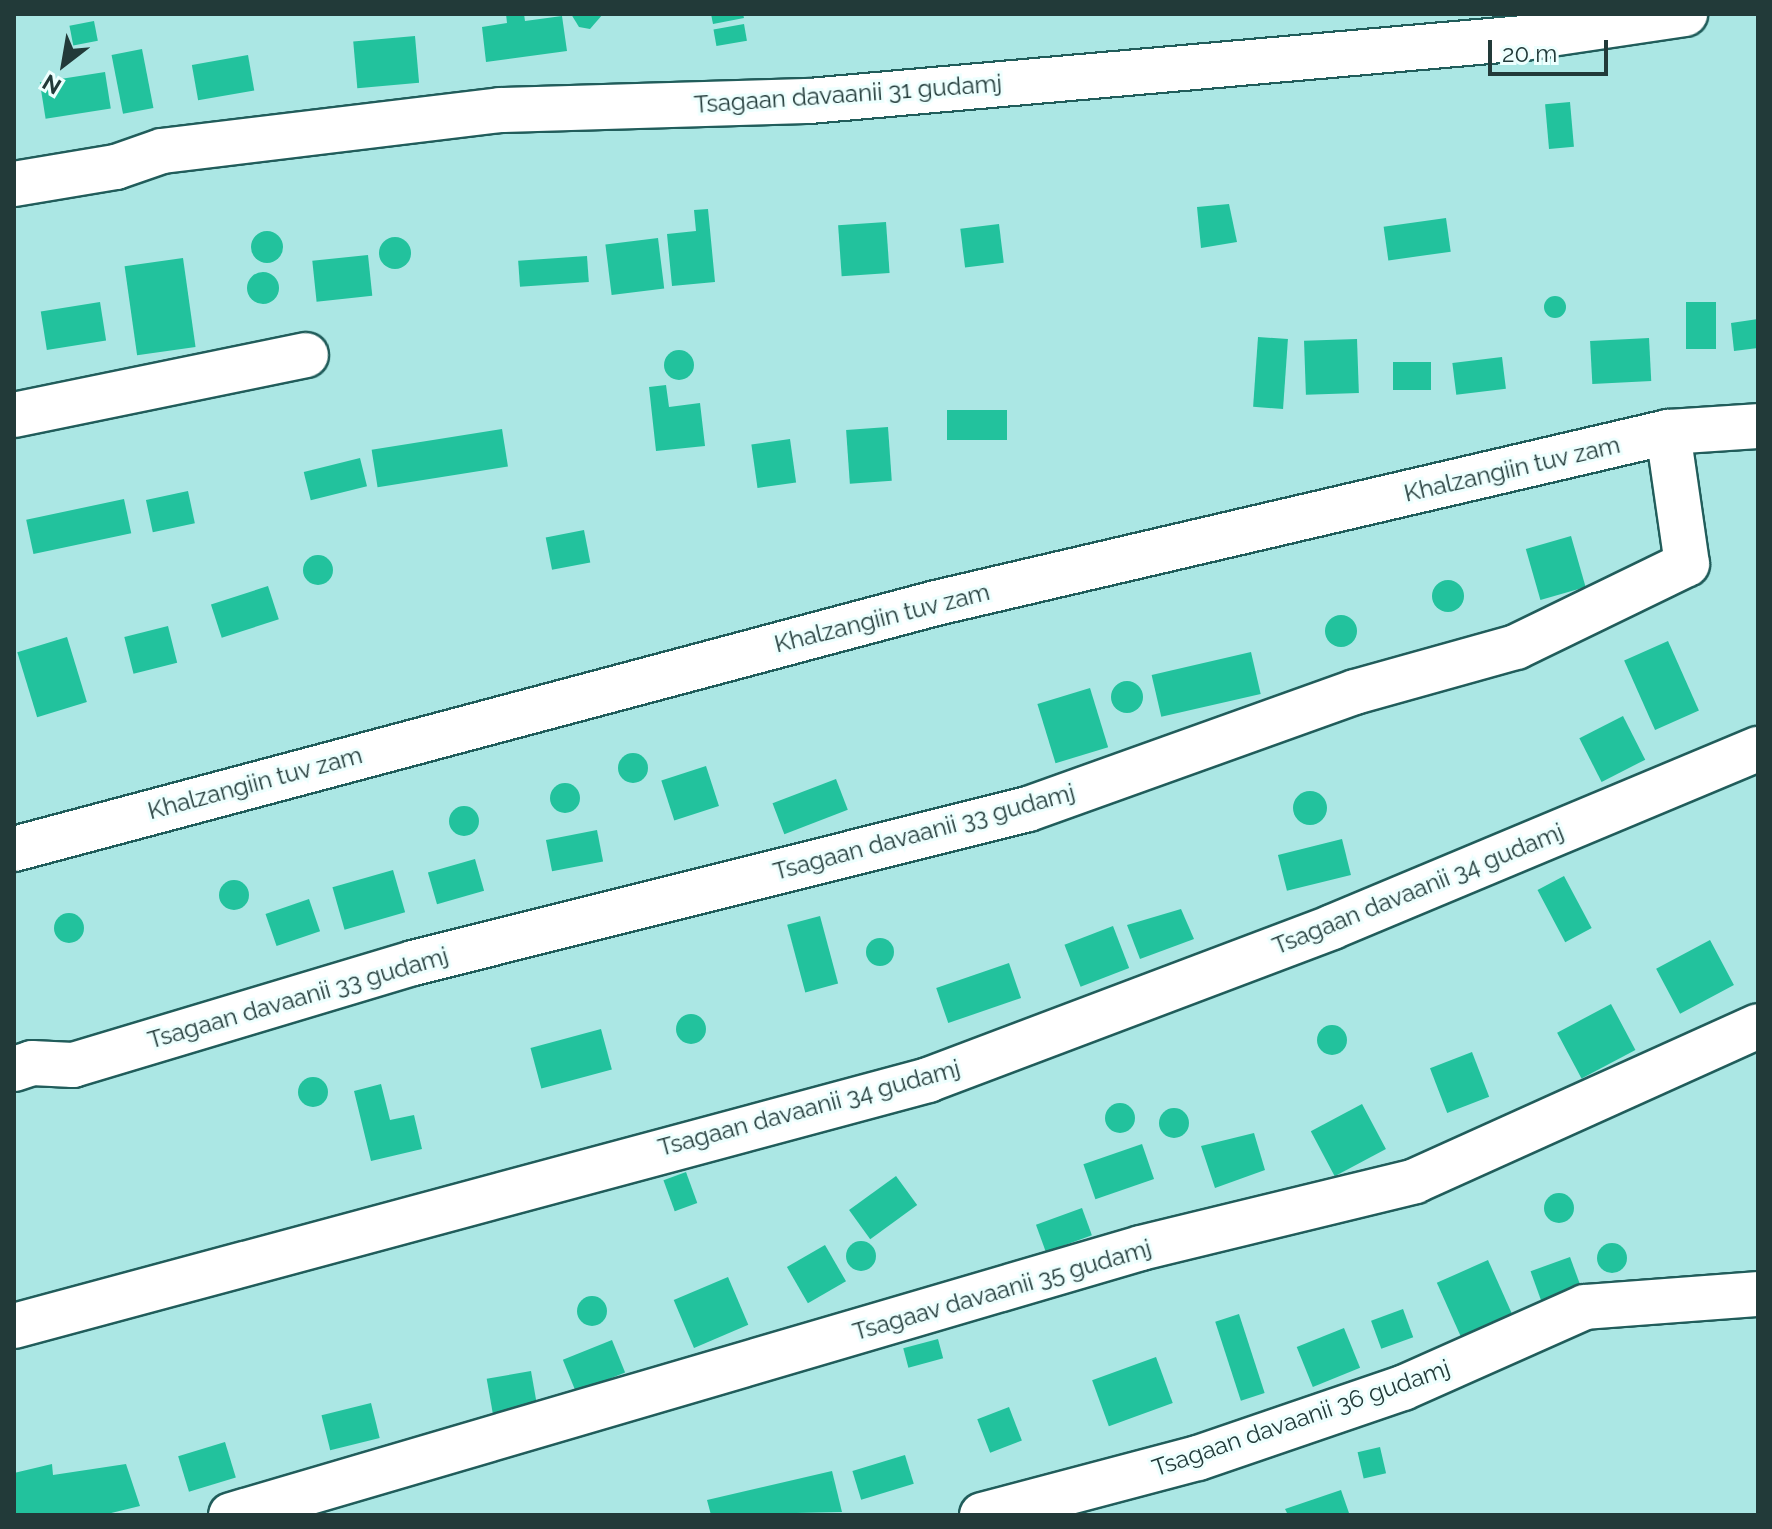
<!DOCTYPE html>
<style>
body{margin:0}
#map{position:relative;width:1772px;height:1529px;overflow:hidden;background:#abe7e4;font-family:Raleway,sans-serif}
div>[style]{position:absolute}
.building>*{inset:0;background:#22c29d;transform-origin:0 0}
.round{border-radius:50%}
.roads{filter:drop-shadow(2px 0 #215d5b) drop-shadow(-2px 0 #215d5b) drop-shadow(0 2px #215d5b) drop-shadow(0 -2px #215d5b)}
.street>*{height:44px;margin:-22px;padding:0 22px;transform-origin:22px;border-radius:22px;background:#fff}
.secondary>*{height:44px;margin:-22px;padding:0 22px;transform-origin:22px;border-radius:22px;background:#fff}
span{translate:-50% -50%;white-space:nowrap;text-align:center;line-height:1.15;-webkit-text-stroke:6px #edfffe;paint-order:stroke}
.street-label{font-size:24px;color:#223a39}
.frame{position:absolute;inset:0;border:16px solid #223a39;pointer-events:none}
.north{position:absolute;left:24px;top:24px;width:80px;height:80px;-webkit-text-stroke:6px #edfffe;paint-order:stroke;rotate:211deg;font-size:22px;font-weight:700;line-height:32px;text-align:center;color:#223a39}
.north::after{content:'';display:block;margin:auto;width:28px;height:36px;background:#223a39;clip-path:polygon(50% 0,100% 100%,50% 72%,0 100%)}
.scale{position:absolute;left:1488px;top:40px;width:120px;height:36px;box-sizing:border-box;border:4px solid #223a39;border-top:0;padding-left:10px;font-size:24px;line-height:28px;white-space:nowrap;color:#223a39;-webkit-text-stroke:6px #edfffe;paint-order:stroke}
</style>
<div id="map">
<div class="building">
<div style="clip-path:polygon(506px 14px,524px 14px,525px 21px,562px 16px,567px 51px,486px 62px,482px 27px,507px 23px)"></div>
<div style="clip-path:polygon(571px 14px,603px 14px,590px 29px,579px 27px)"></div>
<div style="clip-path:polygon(711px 14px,743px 14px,744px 18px,713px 24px)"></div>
<div style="left:94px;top:21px;width:20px;height:25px;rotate:79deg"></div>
<div style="left:744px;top:24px;width:17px;height:31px;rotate:80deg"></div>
<div style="left:415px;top:36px;width:47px;height:62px;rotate:85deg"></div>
<div style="left:142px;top:49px;width:60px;height:31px;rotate:79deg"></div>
<div style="left:248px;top:55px;width:36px;height:57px;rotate:80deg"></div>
<div style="left:105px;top:72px;width:37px;height:66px;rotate:81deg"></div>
<div style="left:1570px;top:102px;width:45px;height:25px;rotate:85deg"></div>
<div style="clip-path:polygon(1229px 204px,1237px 242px,1201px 248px,1197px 207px)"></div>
<div style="clip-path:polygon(708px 209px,715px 282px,672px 286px,667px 234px,696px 231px,694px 210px)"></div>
<div style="left:1446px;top:218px;width:34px;height:63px;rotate:82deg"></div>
<div style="left:886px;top:222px;width:51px;height:48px;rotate:86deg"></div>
<div style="left:999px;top:224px;width:39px;height:39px;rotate:83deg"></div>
<div class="round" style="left:251px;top:231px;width:32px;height:32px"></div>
<div class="round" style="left:379px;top:237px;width:32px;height:32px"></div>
<div style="left:658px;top:238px;width:51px;height:53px;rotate:83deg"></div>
<div style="left:368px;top:255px;width:41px;height:56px;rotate:84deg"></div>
<div style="left:587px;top:256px;width:26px;height:69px;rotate:86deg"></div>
<div style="left:183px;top:258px;width:90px;height:59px;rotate:82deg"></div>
<div class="round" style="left:247px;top:272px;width:32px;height:32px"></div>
<div class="round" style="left:1544px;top:296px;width:22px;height:22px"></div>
<div style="left:100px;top:302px;width:39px;height:60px;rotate:81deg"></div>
<div style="left:1686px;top:302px;width:30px;height:47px"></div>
<div style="clip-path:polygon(1758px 319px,1758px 348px,1734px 351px,1731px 323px)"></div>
<div style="left:1258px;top:337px;width:30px;height:70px;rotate:4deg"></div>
<div style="left:1649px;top:338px;width:43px;height:59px;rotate:87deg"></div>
<div style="left:1357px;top:339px;width:54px;height:53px;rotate:88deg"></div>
<div class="round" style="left:664px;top:350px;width:30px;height:30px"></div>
<div style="left:1502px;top:357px;width:32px;height:50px;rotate:83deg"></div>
<div style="left:1393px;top:362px;width:38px;height:28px"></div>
<div style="clip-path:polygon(666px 385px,669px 407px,700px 403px,705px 446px,656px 451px,649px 387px)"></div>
<div style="left:947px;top:410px;width:60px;height:30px"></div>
<div style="left:888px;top:427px;width:54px;height:42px;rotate:86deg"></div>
<div style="left:502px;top:429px;width:38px;height:132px;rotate:81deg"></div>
<div style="left:790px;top:439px;width:44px;height:39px;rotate:82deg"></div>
<div style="left:360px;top:458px;width:29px;height:58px;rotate:76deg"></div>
<div style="left:188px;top:491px;width:33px;height:43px;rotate:78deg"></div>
<div style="left:124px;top:499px;width:35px;height:100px;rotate:78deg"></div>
<div style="left:584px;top:530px;width:33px;height:39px;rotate:79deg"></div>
<div style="left:1571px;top:536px;width:53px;height:47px;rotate:74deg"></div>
<div class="round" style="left:303px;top:555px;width:30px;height:30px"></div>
<div class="round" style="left:1432px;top:580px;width:32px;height:32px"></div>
<div style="left:268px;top:586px;width:35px;height:60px;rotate:72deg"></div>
<div class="round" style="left:1325px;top:615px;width:32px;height:32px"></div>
<div style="left:168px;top:626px;width:38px;height:45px;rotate:76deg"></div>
<div style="left:67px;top:637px;width:68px;height:52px;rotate:73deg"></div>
<div style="left:1668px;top:641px;width:76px;height:48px;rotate:66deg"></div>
<div style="left:1251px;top:652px;width:43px;height:102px;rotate:77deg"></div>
<div class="round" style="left:1111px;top:681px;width:32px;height:32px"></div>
<div style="left:1090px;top:688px;width:62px;height:55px;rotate:73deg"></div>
<div style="left:1623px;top:716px;width:49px;height:49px;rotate:63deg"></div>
<div class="round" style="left:618px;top:753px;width:30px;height:30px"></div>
<div style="left:706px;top:766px;width:42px;height:47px;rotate:72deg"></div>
<div style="left:836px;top:779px;width:33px;height:68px;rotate:69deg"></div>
<div class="round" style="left:550px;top:783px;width:30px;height:30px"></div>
<div class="round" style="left:1293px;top:791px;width:34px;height:34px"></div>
<div class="round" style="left:449px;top:806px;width:30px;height:30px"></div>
<div style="left:597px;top:830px;width:32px;height:52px;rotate:79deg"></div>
<div style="left:1342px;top:839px;width:37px;height:66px;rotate:76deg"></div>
<div style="left:475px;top:859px;width:33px;height:49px;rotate:74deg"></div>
<div style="left:393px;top:870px;width:44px;height:63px;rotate:74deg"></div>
<div style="left:1564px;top:876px;width:59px;height:30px;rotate:62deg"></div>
<div class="round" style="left:219px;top:880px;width:30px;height:30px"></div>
<div style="left:309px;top:899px;width:34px;height:46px;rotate:71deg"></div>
<div style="clip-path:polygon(1181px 909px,1194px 939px,1140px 959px,1127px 925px)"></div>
<div class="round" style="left:54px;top:913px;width:30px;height:30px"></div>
<div style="left:820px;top:916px;width:70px;height:34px;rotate:75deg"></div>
<div style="left:1113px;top:926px;width:45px;height:52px;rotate:69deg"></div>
<div class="round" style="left:866px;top:938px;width:28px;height:28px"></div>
<div style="left:1710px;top:940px;width:51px;height:61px;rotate:62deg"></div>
<div style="left:1009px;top:963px;width:37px;height:77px;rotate:71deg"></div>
<div style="left:1611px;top:1004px;width:52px;height:61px;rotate:62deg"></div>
<div class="round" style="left:676px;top:1014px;width:30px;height:30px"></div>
<div class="round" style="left:1317px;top:1025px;width:30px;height:30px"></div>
<div style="left:601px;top:1029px;width:42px;height:73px;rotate:75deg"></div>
<div style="left:1472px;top:1052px;width:48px;height:45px;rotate:69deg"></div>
<div class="round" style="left:298px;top:1077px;width:30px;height:30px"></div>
<div style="clip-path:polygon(381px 1084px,390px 1120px,414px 1115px,422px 1149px,371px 1161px,354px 1091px)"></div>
<div class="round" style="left:1105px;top:1103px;width:30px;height:30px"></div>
<div style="left:1362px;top:1104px;width:51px;height:58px;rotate:62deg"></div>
<div class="round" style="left:1159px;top:1108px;width:30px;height:30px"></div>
<div style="clip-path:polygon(1254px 1133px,1265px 1170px,1215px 1188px,1201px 1146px)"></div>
<div style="left:1142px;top:1144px;width:37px;height:62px;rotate:71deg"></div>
<div style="left:686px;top:1172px;width:33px;height:24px;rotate:70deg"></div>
<div style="left:896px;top:1176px;width:36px;height:58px;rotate:54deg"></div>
<div class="round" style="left:1544px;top:1193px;width:30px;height:30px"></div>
<div style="left:1082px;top:1208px;width:29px;height:49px;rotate:70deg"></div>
<div class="round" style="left:846px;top:1241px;width:30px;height:30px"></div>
<div class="round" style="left:1597px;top:1243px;width:30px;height:30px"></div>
<div style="left:825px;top:1245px;width:42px;height:44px;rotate:60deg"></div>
<div style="left:1570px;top:1257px;width:32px;height:42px;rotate:70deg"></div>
<div style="left:1488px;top:1260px;width:60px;height:56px;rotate:66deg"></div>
<div style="left:728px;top:1277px;width:52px;height:59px;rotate:67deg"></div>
<div class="round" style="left:577px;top:1296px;width:30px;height:30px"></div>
<div style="left:1403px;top:1309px;width:30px;height:34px;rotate:70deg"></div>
<div style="left:1239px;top:1314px;width:83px;height:25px;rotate:72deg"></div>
<div style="left:1344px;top:1328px;width:43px;height:51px;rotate:68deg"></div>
<div style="left:938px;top:1339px;width:20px;height:36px;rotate:75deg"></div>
<div style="left:612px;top:1340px;width:35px;height:53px;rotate:68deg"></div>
<div style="left:1156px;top:1357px;width:49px;height:68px;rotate:70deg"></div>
<div style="left:531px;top:1371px;width:36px;height:45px;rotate:80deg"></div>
<div style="left:371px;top:1403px;width:36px;height:51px;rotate:76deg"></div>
<div style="left:1009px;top:1407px;width:36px;height:34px;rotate:69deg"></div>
<div style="left:225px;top:1442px;width:37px;height:49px;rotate:73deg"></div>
<div style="left:1380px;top:1447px;width:27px;height:23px;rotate:77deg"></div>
<div style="left:905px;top:1455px;width:30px;height:55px;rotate:73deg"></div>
<div style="clip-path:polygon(52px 1464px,53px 1475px,126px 1464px,140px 1506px,103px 1515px,14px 1515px,14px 1473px)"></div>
<div style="clip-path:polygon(832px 1471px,842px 1512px,711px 1515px,707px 1500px)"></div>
<div style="clip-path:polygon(1341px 1490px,1349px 1513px,1288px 1515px,1285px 1509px)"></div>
</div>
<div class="roads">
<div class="street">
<div style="left:14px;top:184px;width:103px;rotate:-9.5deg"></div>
<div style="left:116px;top:167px;width:49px;rotate:-19.2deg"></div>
<div style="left:162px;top:151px;width:340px;rotate:-6.9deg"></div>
<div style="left:500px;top:110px;width:309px;rotate:-1.7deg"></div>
<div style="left:809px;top:101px;width:718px;rotate:-5.04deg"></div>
<div style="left:1524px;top:38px;width:163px;rotate:-8.5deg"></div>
<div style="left:14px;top:415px;width:298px;rotate:-11.6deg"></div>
<div style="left:14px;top:1069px;width:19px;rotate:-18deg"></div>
<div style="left:32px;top:1063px;width:41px;rotate:2.8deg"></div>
<div style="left:73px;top:1065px;width:355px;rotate:-16.7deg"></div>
<div style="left:413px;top:963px;width:634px;rotate:-14.06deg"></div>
<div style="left:1028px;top:809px;width:347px;rotate:-19.7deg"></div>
<div style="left:1355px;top:692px;width:167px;rotate:-15.6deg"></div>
<div style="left:1516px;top:647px;width:190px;rotate:-25.9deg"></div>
<div style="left:1687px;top:564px;width:133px;rotate:-98.2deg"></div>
<div style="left:14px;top:1326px;width:947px;rotate:-15.06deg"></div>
<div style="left:928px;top:1080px;width:432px;rotate:-20.7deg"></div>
<div style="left:1332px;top:927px;width:462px;rotate:-22.7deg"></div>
<div style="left:231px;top:1515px;width:948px;rotate:-16.35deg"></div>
<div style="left:1141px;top:1248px;width:282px;rotate:-13.7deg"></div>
<div style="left:1415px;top:1181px;width:376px;rotate:-24.3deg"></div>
<div style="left:982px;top:1515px;width:223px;rotate:-14.8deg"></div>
<div style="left:1198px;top:1458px;width:217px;rotate:-18.9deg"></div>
<div style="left:1403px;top:1388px;width:199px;rotate:-24deg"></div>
<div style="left:1585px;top:1307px;width:173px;rotate:-4.3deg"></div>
</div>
<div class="secondary">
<div style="left:14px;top:849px;width:954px;rotate:-14.94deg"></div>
<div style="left:936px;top:603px;width:752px;rotate:-13.15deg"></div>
<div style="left:1668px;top:432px;width:90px;rotate:-3.8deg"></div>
</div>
</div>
<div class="street-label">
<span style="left:848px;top:94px;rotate:-4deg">Tsagaan davaanii 31 gudamj</span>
<span style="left:1512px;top:469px;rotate:-13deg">Khalzangiin tuv zam</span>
<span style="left:882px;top:618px;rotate:-14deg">Khalzangiin tuv zam</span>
<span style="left:255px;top:783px;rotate:-15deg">Khalzangiin tuv zam</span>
<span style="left:924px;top:832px;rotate:-15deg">Tsagaan davaanii 33 gudamj</span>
<span style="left:1418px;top:889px;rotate:-22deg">Tsagaan davaanii 34 gudamj</span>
<span style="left:298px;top:998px;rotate:-16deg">Tsagaan davaanii 33 gudamj</span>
<span style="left:809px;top:1108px;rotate:-15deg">Tsagaan davaanii 34 gudamj</span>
<span style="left:1002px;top:1290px;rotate:-16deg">Tsagaav davaanii 35 gudamj</span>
<span style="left:1301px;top:1418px;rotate:-19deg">Tsagaan davaanii 36 gudamj</span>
</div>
<div class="frame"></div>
<div class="north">N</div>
<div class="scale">20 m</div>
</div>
